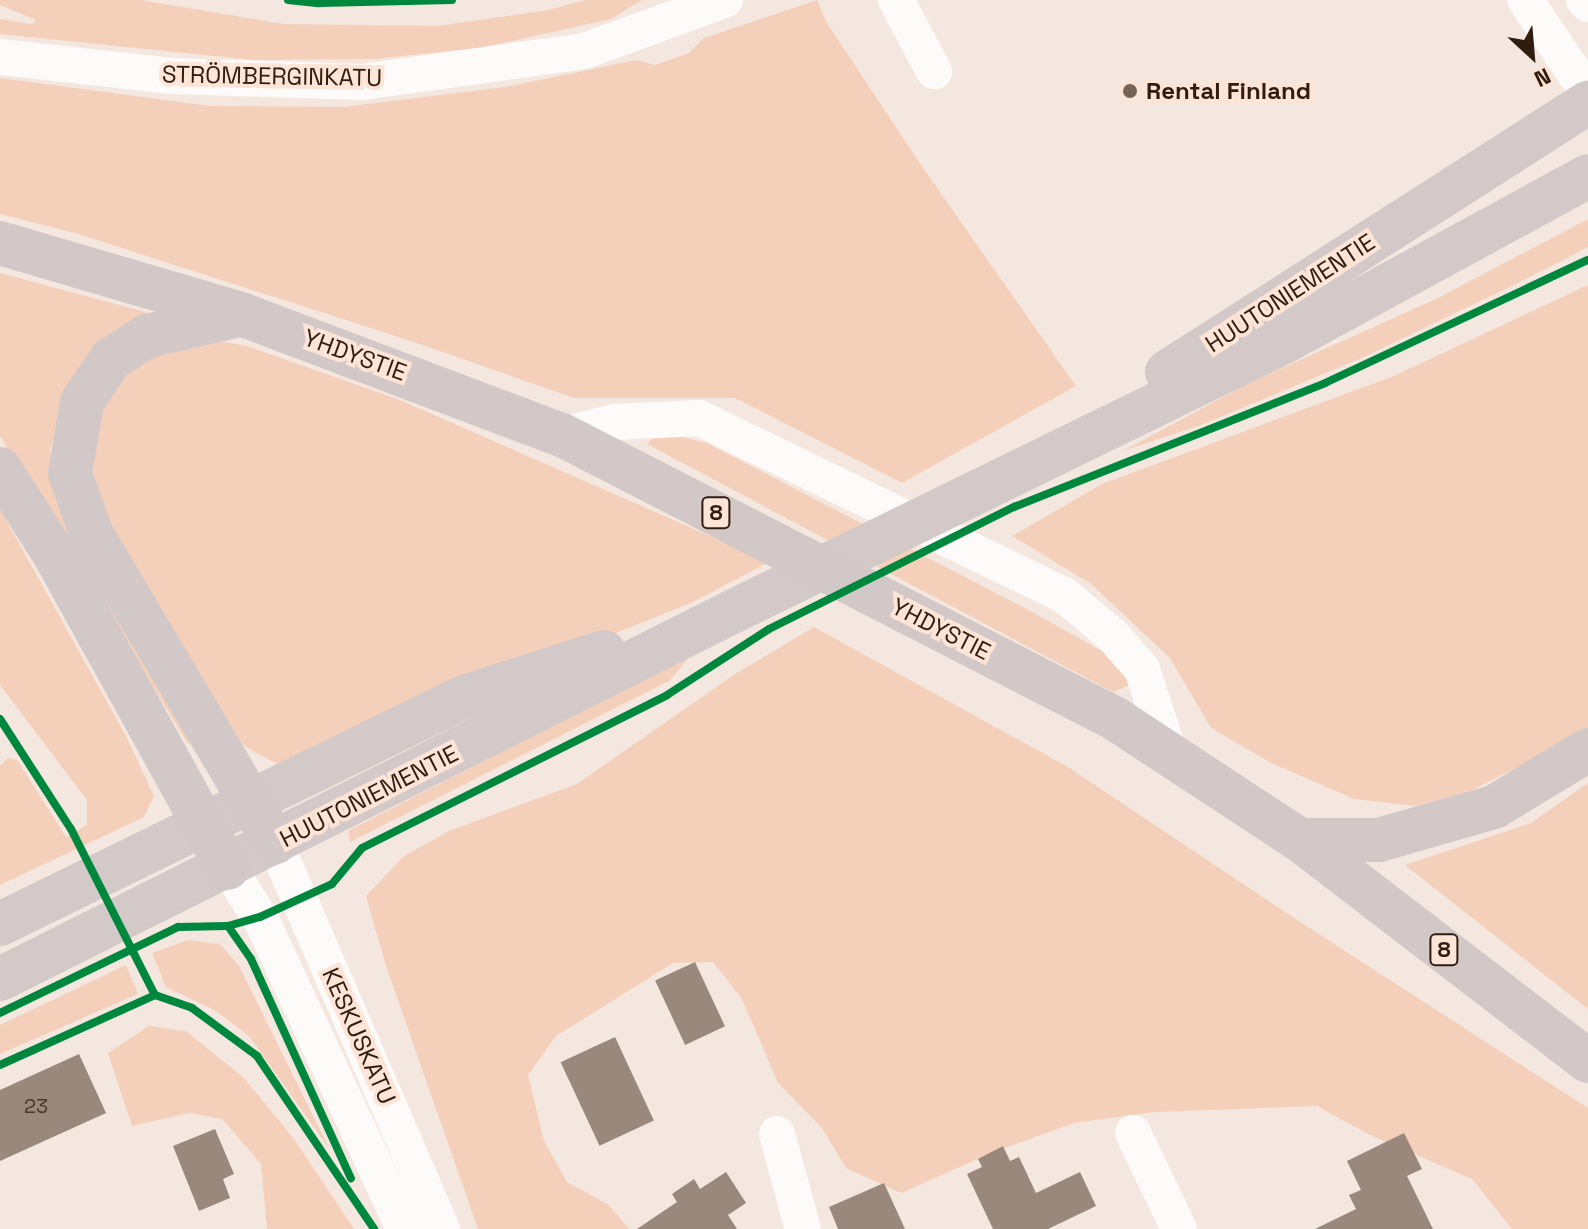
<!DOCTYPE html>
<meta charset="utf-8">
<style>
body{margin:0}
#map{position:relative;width:1588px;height:1229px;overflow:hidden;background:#f4e7df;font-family:"Space Grotesk",sans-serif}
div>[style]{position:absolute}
.green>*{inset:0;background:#f4d0bb}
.building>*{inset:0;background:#9a887c;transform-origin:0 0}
.minor>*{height:36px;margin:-18px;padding:0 18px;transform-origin:18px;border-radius:18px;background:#fdfbfa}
.major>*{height:44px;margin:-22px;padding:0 22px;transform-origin:22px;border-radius:22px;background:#d2c9c8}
.highway>*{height:44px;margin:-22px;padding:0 22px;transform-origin:22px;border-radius:22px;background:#d3c8c8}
.cycleway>*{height:8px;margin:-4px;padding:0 4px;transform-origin:4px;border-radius:4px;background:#00873e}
.dots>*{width:22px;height:22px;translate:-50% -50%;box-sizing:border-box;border:4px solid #fce4d7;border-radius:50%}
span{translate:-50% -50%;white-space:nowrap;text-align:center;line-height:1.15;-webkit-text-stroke:8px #fce4d7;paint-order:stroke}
.number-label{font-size:20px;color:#4b372b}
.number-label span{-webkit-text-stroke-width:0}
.shield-label span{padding:2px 6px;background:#fce4d7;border:2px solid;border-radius:6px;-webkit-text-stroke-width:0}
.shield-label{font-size:22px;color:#311c10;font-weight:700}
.street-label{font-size:24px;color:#311c10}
.poi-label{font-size:24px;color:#311c10;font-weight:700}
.left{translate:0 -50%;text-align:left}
.north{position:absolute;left:1492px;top:16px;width:80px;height:80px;-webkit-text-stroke:6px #fce4d7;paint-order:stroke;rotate:154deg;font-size:22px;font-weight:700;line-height:32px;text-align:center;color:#311c10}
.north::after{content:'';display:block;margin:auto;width:28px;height:36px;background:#311c10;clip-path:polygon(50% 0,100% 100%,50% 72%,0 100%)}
</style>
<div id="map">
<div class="green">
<div style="clip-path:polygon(0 0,141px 0,283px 24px,438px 26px,548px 10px,585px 0,642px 0,611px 19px,479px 48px,375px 59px,254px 60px,0 34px,0 19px,32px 24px,36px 20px,0 5px)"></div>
<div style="clip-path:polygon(817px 0,827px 23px,923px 168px,1076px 386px,902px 483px,735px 398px,574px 398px,411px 341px,75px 233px,0 214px,0 78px,210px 106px,343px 107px,505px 87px,636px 60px,655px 65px,689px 53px,704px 38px)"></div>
<div style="clip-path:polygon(1588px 219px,1588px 247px,1524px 280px,1364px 357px,1201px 425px,1123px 451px,1249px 383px,1436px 299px)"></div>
<div style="clip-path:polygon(0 273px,149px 313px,112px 339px,60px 409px,50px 452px,58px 495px,194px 730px,188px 744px,0 436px)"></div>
<div style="clip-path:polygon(1588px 285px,1588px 732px,1468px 792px,1415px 806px,1354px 799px,1271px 763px,1211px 728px,1170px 658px,1090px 583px,1012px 536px,1102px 484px,1394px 376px)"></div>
<div style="clip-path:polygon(201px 338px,247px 346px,400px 400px,769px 562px,693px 602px,299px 761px,275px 763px,237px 742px,94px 495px,93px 442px,98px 414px,131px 370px,171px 348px)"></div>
<div style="clip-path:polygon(659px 431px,707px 443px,1032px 612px,1109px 655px,1132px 684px,1113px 692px,647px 444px)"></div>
<div style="clip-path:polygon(0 509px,127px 738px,154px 796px,144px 817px,0 885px,0 766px,8px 758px,17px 760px,66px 837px,87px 825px,87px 800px,0 685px)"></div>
<div style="clip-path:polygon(814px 627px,1068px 767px,1294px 918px,1588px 1108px,1588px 1229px,1512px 1229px,1472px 1179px,1370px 1135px,1317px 1106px,1155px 1112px,1074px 1123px,994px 1152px,901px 1193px,846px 1168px,822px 1128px,778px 1083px,742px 999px,713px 962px,673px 963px,556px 1036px,528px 1075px,544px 1141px,567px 1182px,609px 1205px,629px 1229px,478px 1229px,385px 963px,366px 896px,404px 856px,449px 831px,577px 784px,735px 674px)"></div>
<div style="clip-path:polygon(693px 653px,669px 681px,350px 842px,348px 831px)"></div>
<div style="clip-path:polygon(1588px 783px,1588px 1009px,1405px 865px,1531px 823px)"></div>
<div style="clip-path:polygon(188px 940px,220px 944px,239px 966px,330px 1150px,249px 1036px,216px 1011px,166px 987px,152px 953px)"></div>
<div style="clip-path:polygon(126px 965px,138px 994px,0 1054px,0 1025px)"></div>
<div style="clip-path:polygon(149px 1026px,186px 1031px,244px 1078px,294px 1139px,354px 1229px,267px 1229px,261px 1164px,222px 1119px,189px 1113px,132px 1126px,108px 1053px)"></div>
</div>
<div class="building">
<div style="left:695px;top:962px;width:71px;height:44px;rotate:65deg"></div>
<div style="left:615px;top:1037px;width:92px;height:60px;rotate:65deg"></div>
<div style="clip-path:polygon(79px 1054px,106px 1113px,0 1161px,0 1090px)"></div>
<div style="clip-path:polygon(215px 1129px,234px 1174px,223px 1179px,230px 1198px,199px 1211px,173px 1146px)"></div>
<div style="clip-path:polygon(1404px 1133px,1422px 1169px,1407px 1176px,1433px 1229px,1315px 1229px,1356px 1209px,1349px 1195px,1361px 1190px,1347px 1161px)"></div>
<div style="clip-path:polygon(1003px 1146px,1010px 1161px,1019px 1157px,1036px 1193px,1080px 1172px,1096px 1206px,1048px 1229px,993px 1229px,967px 1174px,982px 1167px,978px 1159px)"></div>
<div style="clip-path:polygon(726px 1172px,746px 1203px,728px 1215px,737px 1229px,637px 1229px,677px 1202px,672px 1194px,694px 1179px,700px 1189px)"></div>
<div style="clip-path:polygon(884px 1183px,905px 1229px,838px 1229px,829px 1207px)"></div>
</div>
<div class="minor">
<div style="left:896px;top:0;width:81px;rotate:61.8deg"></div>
<div style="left:1525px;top:0;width:112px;rotate:55.9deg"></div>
<div style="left:1584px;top:0;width:6px;rotate:45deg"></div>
<div style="left:0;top:57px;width:173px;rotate:6.3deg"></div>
<div style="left:172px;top:76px;width:190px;rotate:1.8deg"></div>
<div style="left:362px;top:82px;width:224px;rotate:-7.9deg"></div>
<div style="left:584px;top:51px;width:150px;rotate:-19.9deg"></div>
<div style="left:562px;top:435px;width:55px;rotate:-13.8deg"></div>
<div style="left:615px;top:422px;width:84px;rotate:-2.7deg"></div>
<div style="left:699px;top:418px;width:406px;rotate:25.9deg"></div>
<div style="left:1064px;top:595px;width:62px;rotate:39.8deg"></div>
<div style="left:1112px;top:635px;width:45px;rotate:48.6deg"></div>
<div style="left:1142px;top:669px;width:90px;rotate:72deg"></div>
<div style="left:275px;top:843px;width:421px;rotate:66.6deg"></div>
<div style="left:228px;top:868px;width:59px;rotate:56.9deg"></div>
<div style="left:260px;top:917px;width:344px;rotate:65.2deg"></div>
<div style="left:1133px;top:1133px;width:106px;rotate:64.4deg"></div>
<div style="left:777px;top:1134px;width:98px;rotate:74.7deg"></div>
</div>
<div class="major">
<div style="left:1167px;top:372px;width:500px;rotate:-32.6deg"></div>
<div style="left:0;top:924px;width:517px;rotate:-26.07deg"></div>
<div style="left:464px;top:697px;width:147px;rotate:-17.8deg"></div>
<div style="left:0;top:979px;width:823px;rotate:-26.63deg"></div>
<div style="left:736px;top:610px;width:610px;rotate:-26.06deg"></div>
<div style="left:1284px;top:342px;width:346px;rotate:-28.6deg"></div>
</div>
<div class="highway">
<div style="left:0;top:243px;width:251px;rotate:16.4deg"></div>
<div style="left:241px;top:314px;width:343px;rotate:20.7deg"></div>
<div style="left:562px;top:435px;width:620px;rotate:27.14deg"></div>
<div style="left:1114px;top:718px;width:222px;rotate:33.3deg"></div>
<div style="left:1300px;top:840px;width:363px;rotate:37.5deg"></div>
<div style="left:239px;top:315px;width:94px;rotate:167.1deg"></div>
<div style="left:147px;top:336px;width:43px;rotate:147.4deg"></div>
<div style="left:111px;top:359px;width:52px;rotate:124deg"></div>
<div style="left:82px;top:402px;width:72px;rotate:99.6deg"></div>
<div style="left:70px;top:473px;width:64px;rotate:70.7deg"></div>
<div style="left:91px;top:533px;width:360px;rotate:59.3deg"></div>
<div style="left:0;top:469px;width:104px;rotate:57.5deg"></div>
<div style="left:56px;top:557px;width:355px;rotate:61.1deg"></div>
<div style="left:1300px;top:840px;width:79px"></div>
<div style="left:1379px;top:840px;width:120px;rotate:-16deg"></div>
<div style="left:1494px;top:807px;width:110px;rotate:-31.2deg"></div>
</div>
<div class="cycleway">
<div style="left:288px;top:0;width:31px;rotate:6deg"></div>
<div style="left:319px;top:3px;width:133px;rotate:-1.3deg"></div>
<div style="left:0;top:719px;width:131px;rotate:57.2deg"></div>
<div style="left:71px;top:829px;width:186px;rotate:63.2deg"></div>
<div style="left:155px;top:995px;width:39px;rotate:19deg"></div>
<div style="left:192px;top:1008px;width:81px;rotate:36.4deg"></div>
<div style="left:257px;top:1056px;width:209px;rotate:55.9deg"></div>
<div style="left:228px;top:926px;width:40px;rotate:55.1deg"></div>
<div style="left:251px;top:959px;width:241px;rotate:65.5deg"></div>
<div style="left:0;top:1013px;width:198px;rotate:-25.8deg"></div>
<div style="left:178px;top:927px;width:50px;rotate:-1.1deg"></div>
<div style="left:228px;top:926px;width:33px;rotate:-16deg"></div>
<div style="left:260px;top:917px;width:79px;rotate:-24.6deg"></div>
<div style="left:332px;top:884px;width:47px;rotate:-50.2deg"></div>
<div style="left:362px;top:848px;width:341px;rotate:-26.6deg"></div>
<div style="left:667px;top:695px;width:121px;rotate:-32.9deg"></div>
<div style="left:769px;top:629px;width:274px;rotate:-26.5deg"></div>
<div style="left:1014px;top:507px;width:335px;rotate:-21.7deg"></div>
<div style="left:1325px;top:383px;width:290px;rotate:-25.1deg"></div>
<div style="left:0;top:1065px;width:170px;rotate:-24.3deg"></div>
</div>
<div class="dots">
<div style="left:1130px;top:91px;background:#756358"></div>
</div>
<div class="number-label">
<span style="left:36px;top:1106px">23</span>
</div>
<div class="shield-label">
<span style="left:716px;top:513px">8</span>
<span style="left:1444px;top:950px">8</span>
</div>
<div class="street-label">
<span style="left:272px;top:76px;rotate:1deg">STRÖMBERGINKATU</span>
<span style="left:1290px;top:293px;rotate:-33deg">HUUTONIEMENTIE</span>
<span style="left:355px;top:355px;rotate:20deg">YHDYSTIE</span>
<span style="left:941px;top:629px;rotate:27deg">YHDYSTIE</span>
<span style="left:369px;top:796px;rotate:-27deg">HUUTONIEMENTIE</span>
<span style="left:359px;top:1036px;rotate:66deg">KESKUSKATU</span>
</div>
<div class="poi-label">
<span class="left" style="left:1146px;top:91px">Rental Finland</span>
</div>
<div class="north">N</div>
</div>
